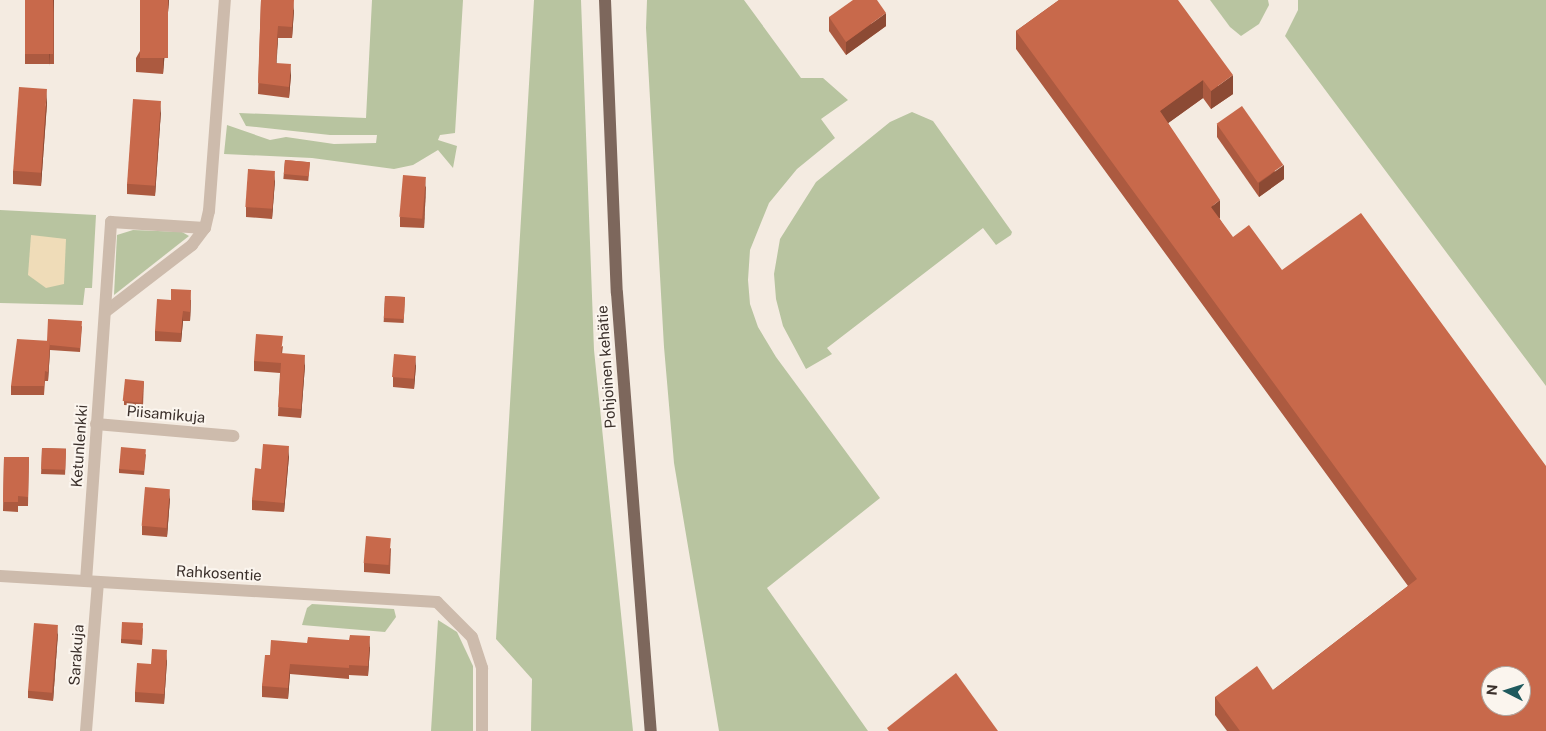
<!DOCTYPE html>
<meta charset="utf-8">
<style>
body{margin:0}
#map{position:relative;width:1546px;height:731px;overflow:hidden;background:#f4ebe1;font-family:"Public Sans",sans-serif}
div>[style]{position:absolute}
.green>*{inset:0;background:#b8c4a0}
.sand>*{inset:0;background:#efdcb8}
.minor>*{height:12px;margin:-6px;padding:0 6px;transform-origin:6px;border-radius:6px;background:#cdbbac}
.major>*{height:12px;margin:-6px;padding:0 6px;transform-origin:6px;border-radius:6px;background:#7d675c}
.wall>*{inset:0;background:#ac5a40;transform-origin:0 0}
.shaded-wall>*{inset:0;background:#8c4a34}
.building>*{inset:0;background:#c8694b;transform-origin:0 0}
span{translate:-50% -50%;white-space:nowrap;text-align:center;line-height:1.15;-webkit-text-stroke:4px #fbf5ee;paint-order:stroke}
.street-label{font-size:15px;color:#3b302b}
.north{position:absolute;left:1481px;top:666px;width:50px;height:50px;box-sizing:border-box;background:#fbf5ee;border:1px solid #aea6a0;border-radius:50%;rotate:275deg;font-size:14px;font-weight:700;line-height:20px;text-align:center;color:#3b302b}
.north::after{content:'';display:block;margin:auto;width:18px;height:22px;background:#1f5a5e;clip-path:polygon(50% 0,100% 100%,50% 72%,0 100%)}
</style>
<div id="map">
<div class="green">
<div style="clip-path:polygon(372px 0,463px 0,455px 133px,440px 135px,438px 140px,457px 146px,453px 168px,438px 150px,413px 165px,394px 169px,312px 158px,224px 154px,227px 125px,270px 140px,286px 137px,334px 144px,376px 143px,377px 135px,330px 135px,246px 126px,239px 113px,366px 118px)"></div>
<div style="clip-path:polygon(534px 0,581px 0,594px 350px,633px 731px,531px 731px,532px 679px,496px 639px)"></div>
<div style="clip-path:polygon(647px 0,744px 0,801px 78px,823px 78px,848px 100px,821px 119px,835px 138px,797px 169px,769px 203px,750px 250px,748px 280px,750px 304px,758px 327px,776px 357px,880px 498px,767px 588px,868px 731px,719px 731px,674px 463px,664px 347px,646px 28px)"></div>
<div style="clip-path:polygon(1210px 0,1268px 0,1269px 5px,1259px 24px,1241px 36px,1230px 27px)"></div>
<div style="clip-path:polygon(1298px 0,1546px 0,1546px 386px,1285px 36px,1298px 10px)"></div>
<div style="clip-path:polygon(912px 112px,933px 121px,1012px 232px,1011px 235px,996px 245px,983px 228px,827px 348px,832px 354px,806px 369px,783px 326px,776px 299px,774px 274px,780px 239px,816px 182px,890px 122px)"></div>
<div style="clip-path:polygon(0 210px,96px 215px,92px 288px,85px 288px,83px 305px,0 303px)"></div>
<div style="clip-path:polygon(133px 230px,182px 232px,189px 236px,114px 295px,117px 235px)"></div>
<div style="clip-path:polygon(312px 604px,394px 609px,396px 617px,385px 632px,302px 625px,307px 608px)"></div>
<div style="clip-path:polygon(438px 620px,457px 632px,473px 666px,473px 731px,431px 731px)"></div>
</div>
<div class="sand">
<div style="clip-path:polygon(31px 235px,66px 239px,64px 284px,46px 288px,28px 275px)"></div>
</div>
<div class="minor">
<div style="left:105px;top:312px;width:110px;rotate:-37.6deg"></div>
<div style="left:192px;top:245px;width:21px;rotate:-53deg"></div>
<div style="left:205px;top:228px;width:17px;rotate:-77deg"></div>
<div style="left:209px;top:211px;width:212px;rotate:-85.7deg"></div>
<div style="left:96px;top:424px;width:138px;rotate:5deg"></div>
<div style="left:0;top:576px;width:438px;rotate:3.4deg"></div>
<div style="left:437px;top:602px;width:49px;rotate:45deg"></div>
<div style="left:472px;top:637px;width:33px;rotate:72deg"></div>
<div style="left:482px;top:668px;width:63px;rotate:90deg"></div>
<div style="left:86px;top:581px;width:360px;rotate:-86deg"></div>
<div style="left:111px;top:222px;width:94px;rotate:3.7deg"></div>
<div style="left:86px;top:731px;width:149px;rotate:-85.4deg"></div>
</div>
<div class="major">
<div style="left:605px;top:0;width:293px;rotate:87.7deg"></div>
<div style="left:617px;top:293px;width:439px;rotate:85.6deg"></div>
</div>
<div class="wall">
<div style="left:25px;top:0;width:29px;height:64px"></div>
<div style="clip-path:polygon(169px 0,163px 74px,136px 72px,136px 58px)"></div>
<div style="clip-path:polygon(261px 0,294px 10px,292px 38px,278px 38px,276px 63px,291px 75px,289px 98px,258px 94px)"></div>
<div style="clip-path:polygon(1059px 0,1233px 94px,1211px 109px,1203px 98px,1168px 123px,1220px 218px,1219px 218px,1546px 731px,1227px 731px,1215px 715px,1215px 697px,1273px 690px,1408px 586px,1016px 49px,1016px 31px)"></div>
<div style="clip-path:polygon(829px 17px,886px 26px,846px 55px,829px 31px)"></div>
<div style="clip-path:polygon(47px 103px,41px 186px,13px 184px,13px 171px)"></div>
<div style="clip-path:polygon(161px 111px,155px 196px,127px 194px,127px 184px)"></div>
<div style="clip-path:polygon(1217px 124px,1284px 179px,1259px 197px,1217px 137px)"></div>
<div style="left:285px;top:160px;width:25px;height:19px;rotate:5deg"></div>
<div style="clip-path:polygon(275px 180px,272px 219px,246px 217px,246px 207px)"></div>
<div style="clip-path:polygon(426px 186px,424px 228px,400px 227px,400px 217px)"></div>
<div style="left:385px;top:296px;width:20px;height:26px;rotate:3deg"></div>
<div style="clip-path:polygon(171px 300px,191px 300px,190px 321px,183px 321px,181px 342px,155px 341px,155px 331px)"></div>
<div style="clip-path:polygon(82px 326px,80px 352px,50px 350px,48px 381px,45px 381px,44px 395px,11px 395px,11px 386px,47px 341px)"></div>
<div style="clip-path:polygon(283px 346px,282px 354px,305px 365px,301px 418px,278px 416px,280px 373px,254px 371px,254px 361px)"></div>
<div style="clip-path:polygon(416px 365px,414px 389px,393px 387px,393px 377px)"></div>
<div style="clip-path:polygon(144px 381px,143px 406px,124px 405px,124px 401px)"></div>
<div style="left:42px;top:448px;width:24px;height:26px;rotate:2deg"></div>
<div style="clip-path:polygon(146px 454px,144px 475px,119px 473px,119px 469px)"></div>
<div style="clip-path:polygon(289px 456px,284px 512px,252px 510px,252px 500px,261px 469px)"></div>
<div style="clip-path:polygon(4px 457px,29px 457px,28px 506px,18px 506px,18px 512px,3px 511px)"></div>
<div style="clip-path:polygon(170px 498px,167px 537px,142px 535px,142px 526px)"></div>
<div style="clip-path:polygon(391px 548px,390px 574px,364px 572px,364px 563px)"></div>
<div style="clip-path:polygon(143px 628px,142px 645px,121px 643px,121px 639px)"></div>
<div style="clip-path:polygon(58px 633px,53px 701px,28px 698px,28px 691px)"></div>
<div style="clip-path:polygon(370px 647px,368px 676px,349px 675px,349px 679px,290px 674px,288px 699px,262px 697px,262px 686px,270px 655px)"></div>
<div style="clip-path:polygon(167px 660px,164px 704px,135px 702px,135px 692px,151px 664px)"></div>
</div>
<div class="shaded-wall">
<div style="clip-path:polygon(53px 0,54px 0,49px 66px,49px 56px)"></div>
<div style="clip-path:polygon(168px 0,169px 0,163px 74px,163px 60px)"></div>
<div style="clip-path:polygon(294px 0,294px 10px,292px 38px,292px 27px)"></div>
<div style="clip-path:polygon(886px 13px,886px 26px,846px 55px,846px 42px)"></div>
<div style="clip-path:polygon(278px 26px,278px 38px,276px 74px,276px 63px)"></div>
<div style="clip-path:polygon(291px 64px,291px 75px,289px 98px,289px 87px)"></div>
<div style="clip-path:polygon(1233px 75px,1233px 94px,1211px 109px,1211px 91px)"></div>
<div style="clip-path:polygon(1203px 80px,1203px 98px,1160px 129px,1160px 111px)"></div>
<div style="clip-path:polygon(47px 89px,47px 103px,41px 186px,41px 172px)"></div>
<div style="clip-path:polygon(161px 101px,161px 111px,155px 196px,155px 186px)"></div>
<div style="clip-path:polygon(1284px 165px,1284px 179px,1259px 197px,1259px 183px)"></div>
<div style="clip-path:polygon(275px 171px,275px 180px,272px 219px,272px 209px)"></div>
<div style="clip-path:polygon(426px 177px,426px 186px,424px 228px,424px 218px)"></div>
<div style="clip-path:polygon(1220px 200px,1220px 218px,1211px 225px,1211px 207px)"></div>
<div style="clip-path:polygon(191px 290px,191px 300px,190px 321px,190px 312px)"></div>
<div style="clip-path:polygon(183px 311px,183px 321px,181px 342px,181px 333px)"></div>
<div style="clip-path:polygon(50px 341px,50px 350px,48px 381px,48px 372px)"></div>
<div style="clip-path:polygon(305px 355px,305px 365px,301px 418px,301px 409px)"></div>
<div style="clip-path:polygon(416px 356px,416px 365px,414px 389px,414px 379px)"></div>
<div style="clip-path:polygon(289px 446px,289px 456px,284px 512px,284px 503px)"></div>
<div style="clip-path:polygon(170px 489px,170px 498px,167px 537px,167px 528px)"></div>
<div style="clip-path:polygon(58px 625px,58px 633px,53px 701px,53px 693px)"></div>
<div style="clip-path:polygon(370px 636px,370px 647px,368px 676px,368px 666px)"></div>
<div style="clip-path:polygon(167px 650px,167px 660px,164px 704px,164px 694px)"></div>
<div style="clip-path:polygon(290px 664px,290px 674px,288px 699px,288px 688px)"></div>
</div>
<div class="building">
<div style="left:25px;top:0;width:28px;height:54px"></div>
<div style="left:140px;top:0;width:28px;height:58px"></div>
<div style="clip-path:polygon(261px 0,294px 0,292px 27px,278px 26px,276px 63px,291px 64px,289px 87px,258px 83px)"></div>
<div style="clip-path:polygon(853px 0,877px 0,886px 13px,846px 42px,829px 17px)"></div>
<div style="clip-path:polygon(evenodd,1059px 0,1178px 0,1233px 75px,1211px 91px,1203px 80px,1160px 111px,1220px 200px,1211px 207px,1233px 237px,1249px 225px,1282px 270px,1361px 213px,1546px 466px,1546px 731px,1240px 731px,1215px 697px,1257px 666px,1273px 690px,1417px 579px,1016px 31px,1059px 0,1491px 676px,1521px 676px,1521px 706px,1491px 706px,1491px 676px)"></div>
<div style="left:19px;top:87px;width:28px;height:84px;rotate:4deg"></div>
<div style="left:133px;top:99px;width:28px;height:85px;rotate:4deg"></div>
<div style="left:1242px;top:106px;width:72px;height:31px;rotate:55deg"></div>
<div style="left:285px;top:160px;width:25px;height:14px;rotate:5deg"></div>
<div style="left:248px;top:169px;width:27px;height:38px;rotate:4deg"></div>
<div style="left:403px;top:175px;width:23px;height:42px;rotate:5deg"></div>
<div style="clip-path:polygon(171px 289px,191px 290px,190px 312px,183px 311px,181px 333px,155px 331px,157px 299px,171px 300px)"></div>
<div style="left:385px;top:296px;width:20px;height:22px;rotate:3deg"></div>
<div style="clip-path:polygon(48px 319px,82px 321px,80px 348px,50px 345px,50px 341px,47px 341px)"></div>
<div style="clip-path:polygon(256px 334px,283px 336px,281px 353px,305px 355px,301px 409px,278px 407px,281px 363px,254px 361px)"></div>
<div style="clip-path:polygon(17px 339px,50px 341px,48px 372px,45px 371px,44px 386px,11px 386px)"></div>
<div style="left:394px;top:354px;width:22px;height:23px;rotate:5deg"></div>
<div style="left:125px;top:379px;width:19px;height:22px;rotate:6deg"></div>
<div style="clip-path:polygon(263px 444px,289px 446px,284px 503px,252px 500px,255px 468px,261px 469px)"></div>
<div style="left:121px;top:447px;width:25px;height:22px;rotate:5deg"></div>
<div style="left:42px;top:448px;width:24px;height:21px;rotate:2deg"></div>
<div style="clip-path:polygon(4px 457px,29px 457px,28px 497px,18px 496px,18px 502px,3px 502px)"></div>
<div style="left:145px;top:487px;width:25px;height:39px;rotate:5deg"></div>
<div style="left:366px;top:536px;width:25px;height:27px;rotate:5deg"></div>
<div style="left:122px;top:622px;width:21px;height:17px;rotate:3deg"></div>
<div style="left:34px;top:623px;width:24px;height:68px;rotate:5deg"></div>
<div style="clip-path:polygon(350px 635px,370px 636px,368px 666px,349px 665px,349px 668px,290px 664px,288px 688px,262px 686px,265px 655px,270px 655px,271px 640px,307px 643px,308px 637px,349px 640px)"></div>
<div style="clip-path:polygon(152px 649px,167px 650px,164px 694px,135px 692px,137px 663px,151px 664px)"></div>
<div style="clip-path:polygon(956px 673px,998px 731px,889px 731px,887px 728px)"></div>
</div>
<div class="street-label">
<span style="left:606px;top:367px;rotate:-94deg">Pohjoinen kehätie</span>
<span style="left:166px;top:414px;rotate:5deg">Piisamikuja</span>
<span style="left:79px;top:446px;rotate:-86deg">Ketunlenkki</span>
<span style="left:219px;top:573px;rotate:3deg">Rahkosentie</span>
<span style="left:76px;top:655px;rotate:-86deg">Sarakuja</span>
</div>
<div class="north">N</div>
</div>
